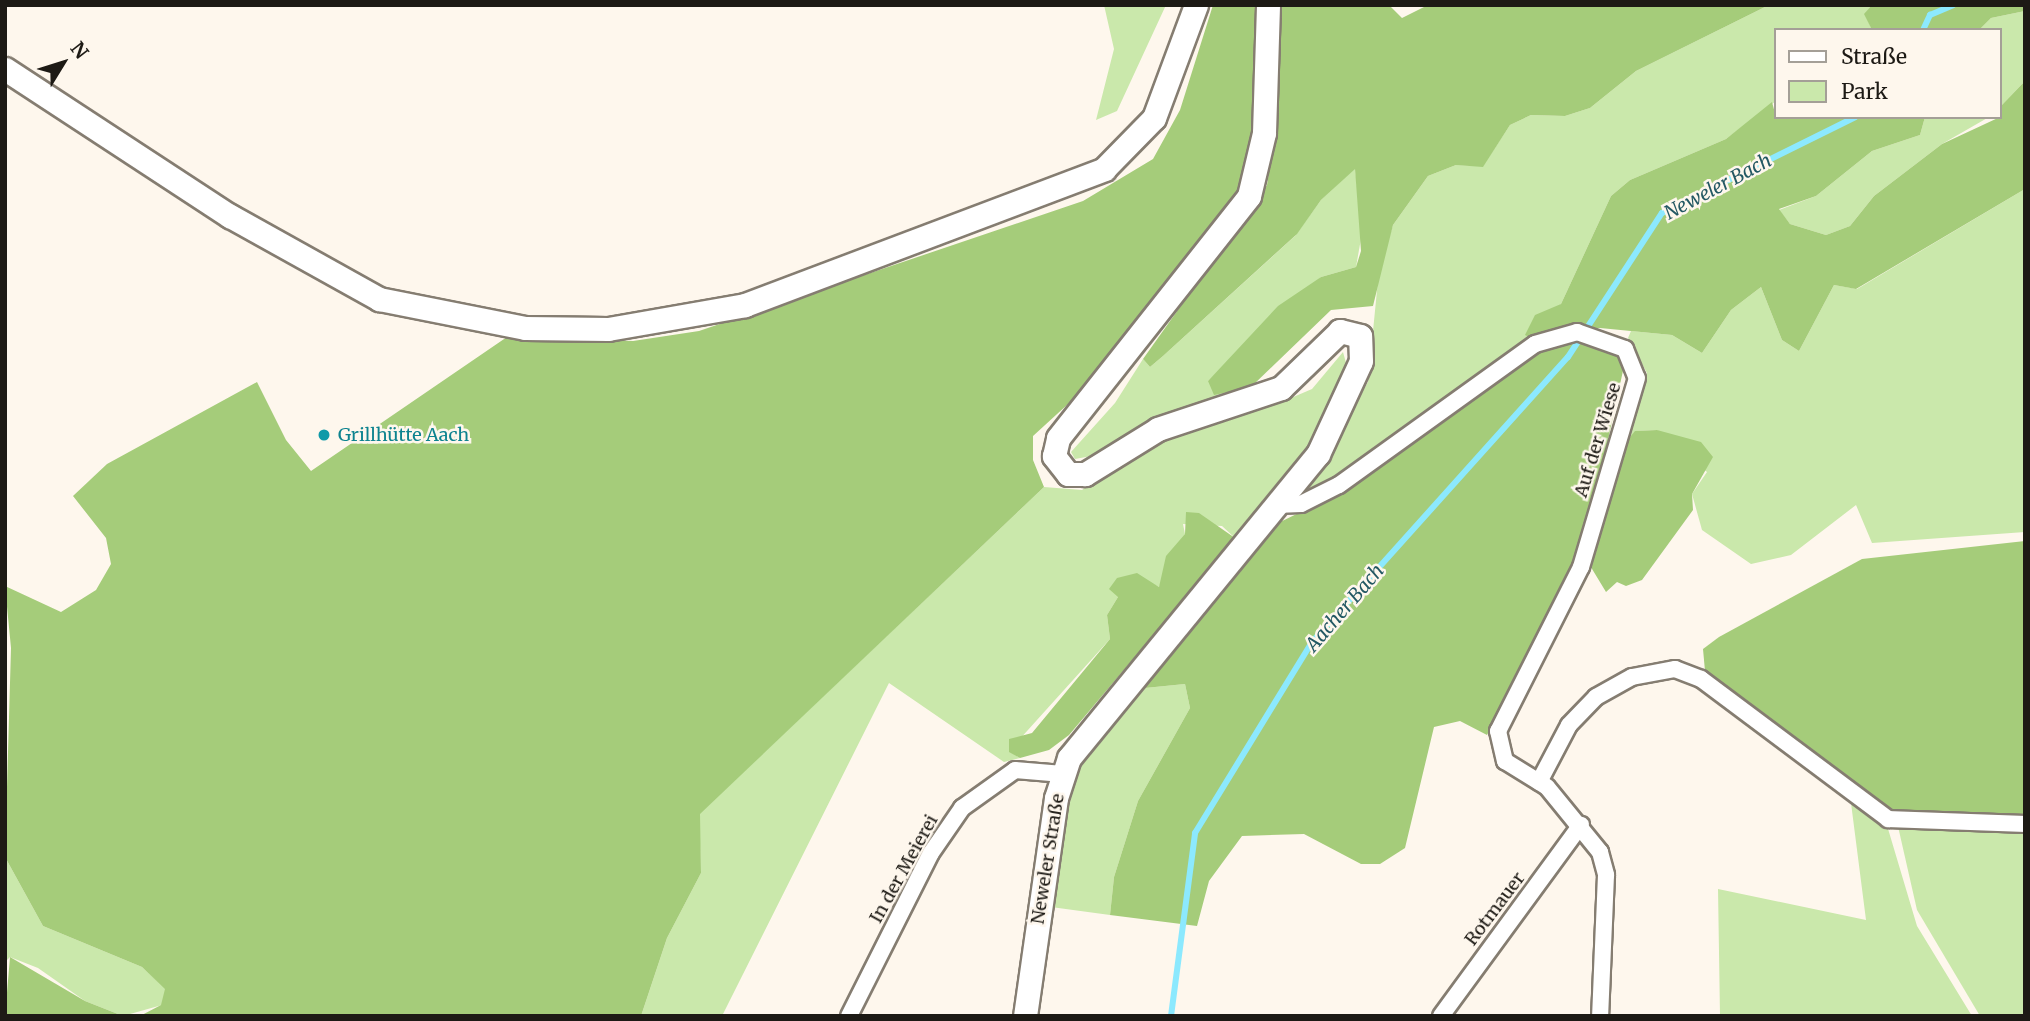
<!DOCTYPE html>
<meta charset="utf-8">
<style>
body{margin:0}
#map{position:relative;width:2030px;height:1021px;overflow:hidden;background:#fef7ed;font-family:Merriweather,serif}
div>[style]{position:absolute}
.green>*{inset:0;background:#cae8ab}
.forest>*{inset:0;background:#a5cc7a}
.stream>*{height:6px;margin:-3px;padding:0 3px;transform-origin:3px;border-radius:3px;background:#8ce9fe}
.roads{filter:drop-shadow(2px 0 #857d71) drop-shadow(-2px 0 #857d71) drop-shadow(0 2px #857d71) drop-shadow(0 -2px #857d71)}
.minor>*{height:16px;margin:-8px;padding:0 8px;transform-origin:8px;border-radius:8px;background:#fff}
.secondary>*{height:23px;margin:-11.5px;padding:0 11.5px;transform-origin:11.5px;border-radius:11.5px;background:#fff}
.dots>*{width:19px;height:19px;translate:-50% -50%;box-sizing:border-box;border:4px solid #fef7ed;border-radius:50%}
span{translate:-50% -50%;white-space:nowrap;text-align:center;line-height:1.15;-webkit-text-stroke:5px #fef7ed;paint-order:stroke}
.culture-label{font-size:18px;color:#0d838f}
.left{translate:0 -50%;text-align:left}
.street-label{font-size:18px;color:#1d1a15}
.water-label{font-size:19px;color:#235863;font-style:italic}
.frame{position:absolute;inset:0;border:7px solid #1d1a15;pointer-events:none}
.legend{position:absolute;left:1774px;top:28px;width:228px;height:91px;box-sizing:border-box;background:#fef7ed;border:2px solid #a49f97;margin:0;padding:9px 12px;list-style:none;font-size:21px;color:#1d1a15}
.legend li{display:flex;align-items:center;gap:14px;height:35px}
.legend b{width:35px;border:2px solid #a49f97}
.north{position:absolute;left:28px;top:28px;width:70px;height:70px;-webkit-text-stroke:5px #fef7ed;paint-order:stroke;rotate:52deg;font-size:19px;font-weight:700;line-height:28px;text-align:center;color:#1d1a15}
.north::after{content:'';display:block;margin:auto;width:24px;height:32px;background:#1d1a15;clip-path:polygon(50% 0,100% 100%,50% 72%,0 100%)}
</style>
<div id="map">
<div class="green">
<div style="clip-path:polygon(1104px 5px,1166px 5px,1117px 111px,1096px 120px,1114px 49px)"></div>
<div style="clip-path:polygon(1769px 5px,1872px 5px,1865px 14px,1872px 30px,1776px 30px,1776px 101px,1726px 139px,1630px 180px,1611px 196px,1561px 304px,1533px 339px,1322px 492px,1301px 494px,1368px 382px,1379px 270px,1393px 225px,1428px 176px,1456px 165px,1483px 166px,1510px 125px,1531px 115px,1565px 116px,1590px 108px,1636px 71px)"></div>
<div style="clip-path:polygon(2025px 11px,2025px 81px,2000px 107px,2000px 30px,1979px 30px,1991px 18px)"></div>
<div style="clip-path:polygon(1925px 117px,1989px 117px,1942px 144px,1874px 196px,1850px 226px,1826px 235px,1790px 224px,1779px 210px,1816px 196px,1872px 151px,1920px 135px)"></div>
<div style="clip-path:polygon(1355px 168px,1362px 233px,1356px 267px,1321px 277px,1208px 381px,1251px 387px,1158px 420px,1097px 455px,1075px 459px,1071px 452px,1115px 403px,1143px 359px,1150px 367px,1163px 356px,1295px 236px,1321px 200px)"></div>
<div style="clip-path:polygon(2025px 189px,2025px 532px,1872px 543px,1856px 505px,1791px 555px,1751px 564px,1702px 530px,1692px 494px,1707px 472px,1657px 430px,1636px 431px,1621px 448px,1647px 373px,1628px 338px,1631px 331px,1672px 335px,1702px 353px,1731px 310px,1761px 287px,1782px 340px,1799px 351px,1834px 285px,1857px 289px)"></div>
<div style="clip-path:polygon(1343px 352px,1348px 370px,1303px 458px,1235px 538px,1222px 526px,1183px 524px,1185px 534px,1159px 587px,1151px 583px,1118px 597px,1107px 615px,1110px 639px,1009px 751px,1020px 758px,1004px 762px,889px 683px,722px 1016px,641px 1016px,667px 938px,701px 873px,699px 814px,1044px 487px,1082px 490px,1137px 449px,1197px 423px,1277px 404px,1312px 389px)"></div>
<div style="clip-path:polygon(1185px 684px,1190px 708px,1138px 801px,1114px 877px,1110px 915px,1051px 907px,1073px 771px,1135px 689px)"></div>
<div style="clip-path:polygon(1851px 803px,1886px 822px,1917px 926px,1972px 1016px,1720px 1016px,1718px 889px,1866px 920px)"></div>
<div style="clip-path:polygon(1897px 822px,2025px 827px,2025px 1016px,1980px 1016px,1917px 910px)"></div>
<div style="clip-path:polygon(5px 857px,43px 926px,142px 967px,166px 989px,162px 1005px,123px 1016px,85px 1001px,38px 968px,10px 957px,5px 962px)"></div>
</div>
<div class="forest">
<div style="clip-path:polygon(1213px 5px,1259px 5px,1256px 139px,1235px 204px,1091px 383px,1033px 436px,1033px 460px,1044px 487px,700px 814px,701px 873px,667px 938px,641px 1016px,140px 1016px,161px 1005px,165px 989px,142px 967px,43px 926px,5px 857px,11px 648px,5px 586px,61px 612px,96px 590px,111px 564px,106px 538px,73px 496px,107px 464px,257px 382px,286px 440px,311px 471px,507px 337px,633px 341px,699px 331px,1083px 201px,1153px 159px,1180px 110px)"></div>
<div style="clip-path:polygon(1280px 5px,1389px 5px,1402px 18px,1428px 5px,1769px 5px,1636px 71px,1590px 108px,1565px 116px,1531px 115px,1510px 125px,1483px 167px,1456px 165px,1428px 176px,1393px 225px,1373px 306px,1331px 310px,1251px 387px,1214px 395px,1208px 381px,1278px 306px,1321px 277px,1356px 267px,1361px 251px,1355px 169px,1321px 200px,1297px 234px,1163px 356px,1150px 367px,1143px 359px,1267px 185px,1276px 124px)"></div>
<div style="clip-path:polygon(1872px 5px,2025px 5px,2025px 11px,1991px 18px,1979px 30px,1872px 30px,1864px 14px)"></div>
<div style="clip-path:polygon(2025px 81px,2025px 189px,1856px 289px,1834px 285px,1799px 351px,1782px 340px,1761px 287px,1731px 310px,1702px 353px,1672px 335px,1600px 328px,1533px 339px,1525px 335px,1535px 315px,1561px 304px,1611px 196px,1630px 180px,1726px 139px,1772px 102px,1776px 117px,1925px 117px,1920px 135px,1872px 151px,1816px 196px,1779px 209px,1790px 224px,1826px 235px,1850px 226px,1874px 196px,1942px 144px,2000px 117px,2000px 107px)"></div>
<div style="clip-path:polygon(1572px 339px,1588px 339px,1619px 355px,1624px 366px,1583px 557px,1487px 735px,1460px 721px,1434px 727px,1405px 848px,1380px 864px,1361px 864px,1304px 834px,1242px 836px,1209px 881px,1197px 926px,1110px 915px,1114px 877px,1138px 801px,1190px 708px,1185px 684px,1135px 689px,1274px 525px,1311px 507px,1540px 347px)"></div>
<div style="clip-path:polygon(1657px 430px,1701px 442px,1713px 457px,1692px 494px,1693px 510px,1642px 580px,1626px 586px,1617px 582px,1606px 592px,1586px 559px,1621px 448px,1635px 431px)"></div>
<div style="clip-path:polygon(1186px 512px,1199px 513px,1235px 538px,1069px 735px,1049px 750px,1020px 758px,1009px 752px,1009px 739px,1032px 733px,1110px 639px,1107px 615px,1118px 597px,1109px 589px,1117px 578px,1137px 573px,1159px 587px,1166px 556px,1185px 534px)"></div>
<div style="clip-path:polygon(2025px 541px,2025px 821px,1882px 810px,1806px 757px,1705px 671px,1703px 649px,1719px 637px,1862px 559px)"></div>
<div style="clip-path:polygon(10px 957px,85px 1001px,123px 1016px,5px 1016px)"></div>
</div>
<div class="stream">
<div style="left:1923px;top:30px;width:17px;rotate:-65deg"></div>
<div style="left:1930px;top:15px;width:25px;rotate:-23deg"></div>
<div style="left:1171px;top:1016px;width:185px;rotate:-82.5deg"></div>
<div style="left:1195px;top:833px;width:224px;rotate:-58.5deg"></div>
<div style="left:1312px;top:642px;width:383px;rotate:-48.1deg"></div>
<div style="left:1568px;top:357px;width:172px;rotate:-56.9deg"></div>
<div style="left:1662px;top:213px;width:216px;rotate:-26.4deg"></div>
</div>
<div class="roads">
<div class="minor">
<div style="left:1276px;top:505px;width:25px;rotate:-2deg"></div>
<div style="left:1301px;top:504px;width:42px;rotate:-26.6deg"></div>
<div style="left:1339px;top:485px;width:241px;rotate:-35.7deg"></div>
<div style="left:1535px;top:344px;width:44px;rotate:-15.9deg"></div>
<div style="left:1577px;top:332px;width:51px;rotate:19.5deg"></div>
<div style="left:1625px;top:349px;width:31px;rotate:68deg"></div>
<div style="left:1637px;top:378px;width:197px;rotate:106.5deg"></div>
<div style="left:1581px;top:567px;width:184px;rotate:116.8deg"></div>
<div style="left:1498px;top:731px;width:31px;rotate:77deg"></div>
<div style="left:1505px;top:761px;width:49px;rotate:31.8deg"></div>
<div style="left:1547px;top:787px;width:84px;rotate:50.8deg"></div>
<div style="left:1600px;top:852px;width:24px;rotate:75deg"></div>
<div style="left:1606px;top:875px;width:141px;rotate:92.4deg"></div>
<div style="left:1539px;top:782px;width:64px;rotate:-62.2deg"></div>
<div style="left:1569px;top:725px;width:39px;rotate:-46deg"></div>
<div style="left:1596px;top:697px;width:41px;rotate:-29.1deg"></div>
<div style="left:1632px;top:677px;width:44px;rotate:-10.5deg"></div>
<div style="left:1675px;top:669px;width:28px;rotate:21deg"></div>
<div style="left:1701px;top:679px;width:234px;rotate:36.8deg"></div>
<div style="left:1888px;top:819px;width:137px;rotate:2.1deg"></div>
<div style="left:849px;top:1016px;width:182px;rotate:-63.3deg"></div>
<div style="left:931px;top:853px;width:55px;rotate:-55.4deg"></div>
<div style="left:962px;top:808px;width:65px;rotate:-35.6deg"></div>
<div style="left:1015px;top:770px;width:48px;rotate:4.8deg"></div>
<div style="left:1441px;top:1016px;width:237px;rotate:-53.8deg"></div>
</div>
<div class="secondary">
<div style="left:5px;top:69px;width:269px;rotate:33.2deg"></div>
<div style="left:230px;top:216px;width:171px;rotate:29.1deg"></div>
<div style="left:379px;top:299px;width:149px;rotate:11.2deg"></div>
<div style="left:525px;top:328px;width:83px;rotate:0.7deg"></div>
<div style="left:608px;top:329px;width:139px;rotate:-9.9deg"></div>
<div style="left:745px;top:305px;width:384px;rotate:-20.7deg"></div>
<div style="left:1104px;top:169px;width:71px;rotate:-45.6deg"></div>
<div style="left:1154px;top:118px;width:121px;rotate:-69.6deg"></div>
<div style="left:1025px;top:1016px;width:220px;rotate:-81.9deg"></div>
<div style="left:1056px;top:798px;width:42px;rotate:-72deg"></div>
<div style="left:1069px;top:758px;width:393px;rotate:-50.7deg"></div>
<div style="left:1318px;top:454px;width:102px;rotate:-65.2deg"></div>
<div style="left:1361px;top:361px;width:25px;rotate:-92deg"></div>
<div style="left:1360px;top:336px;width:21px;rotate:-166deg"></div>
<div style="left:1340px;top:331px;width:82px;rotate:136deg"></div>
<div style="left:1281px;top:388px;width:130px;rotate:161.6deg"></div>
<div style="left:1158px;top:429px;width:86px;rotate:148.3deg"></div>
<div style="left:1085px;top:474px;width:17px;rotate:180deg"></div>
<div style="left:1068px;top:474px;width:23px;rotate:-128deg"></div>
<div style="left:1054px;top:456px;width:18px;rotate:-77deg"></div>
<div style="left:1058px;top:438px;width:308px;rotate:-51.7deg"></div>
<div style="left:1249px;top:196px;width:65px;rotate:-76.6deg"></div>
<div style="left:1264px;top:133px;width:128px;rotate:-88.2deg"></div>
</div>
</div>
<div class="dots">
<div style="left:324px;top:435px;background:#0f9aa8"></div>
</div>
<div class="culture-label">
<span class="left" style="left:338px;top:435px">Grillhütte Aach</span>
</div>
<div class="street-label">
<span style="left:1598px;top:440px;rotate:-73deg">Auf der Wiese</span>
<span style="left:1048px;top:859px;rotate:-81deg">Neweler Straße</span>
<span style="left:904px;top:869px;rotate:-61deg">In der Meierei</span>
<span style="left:1495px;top:909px;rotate:-53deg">Rotmauer</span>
</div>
<div class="water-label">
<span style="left:1718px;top:187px;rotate:-28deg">Neweler Bach</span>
<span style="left:1345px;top:608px;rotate:-49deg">Aacher Bach</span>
</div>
<div class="frame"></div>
<ul class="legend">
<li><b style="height:9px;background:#fff"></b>Straße</li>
<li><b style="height:19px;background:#cae8ab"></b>Park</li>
</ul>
<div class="north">N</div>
</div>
